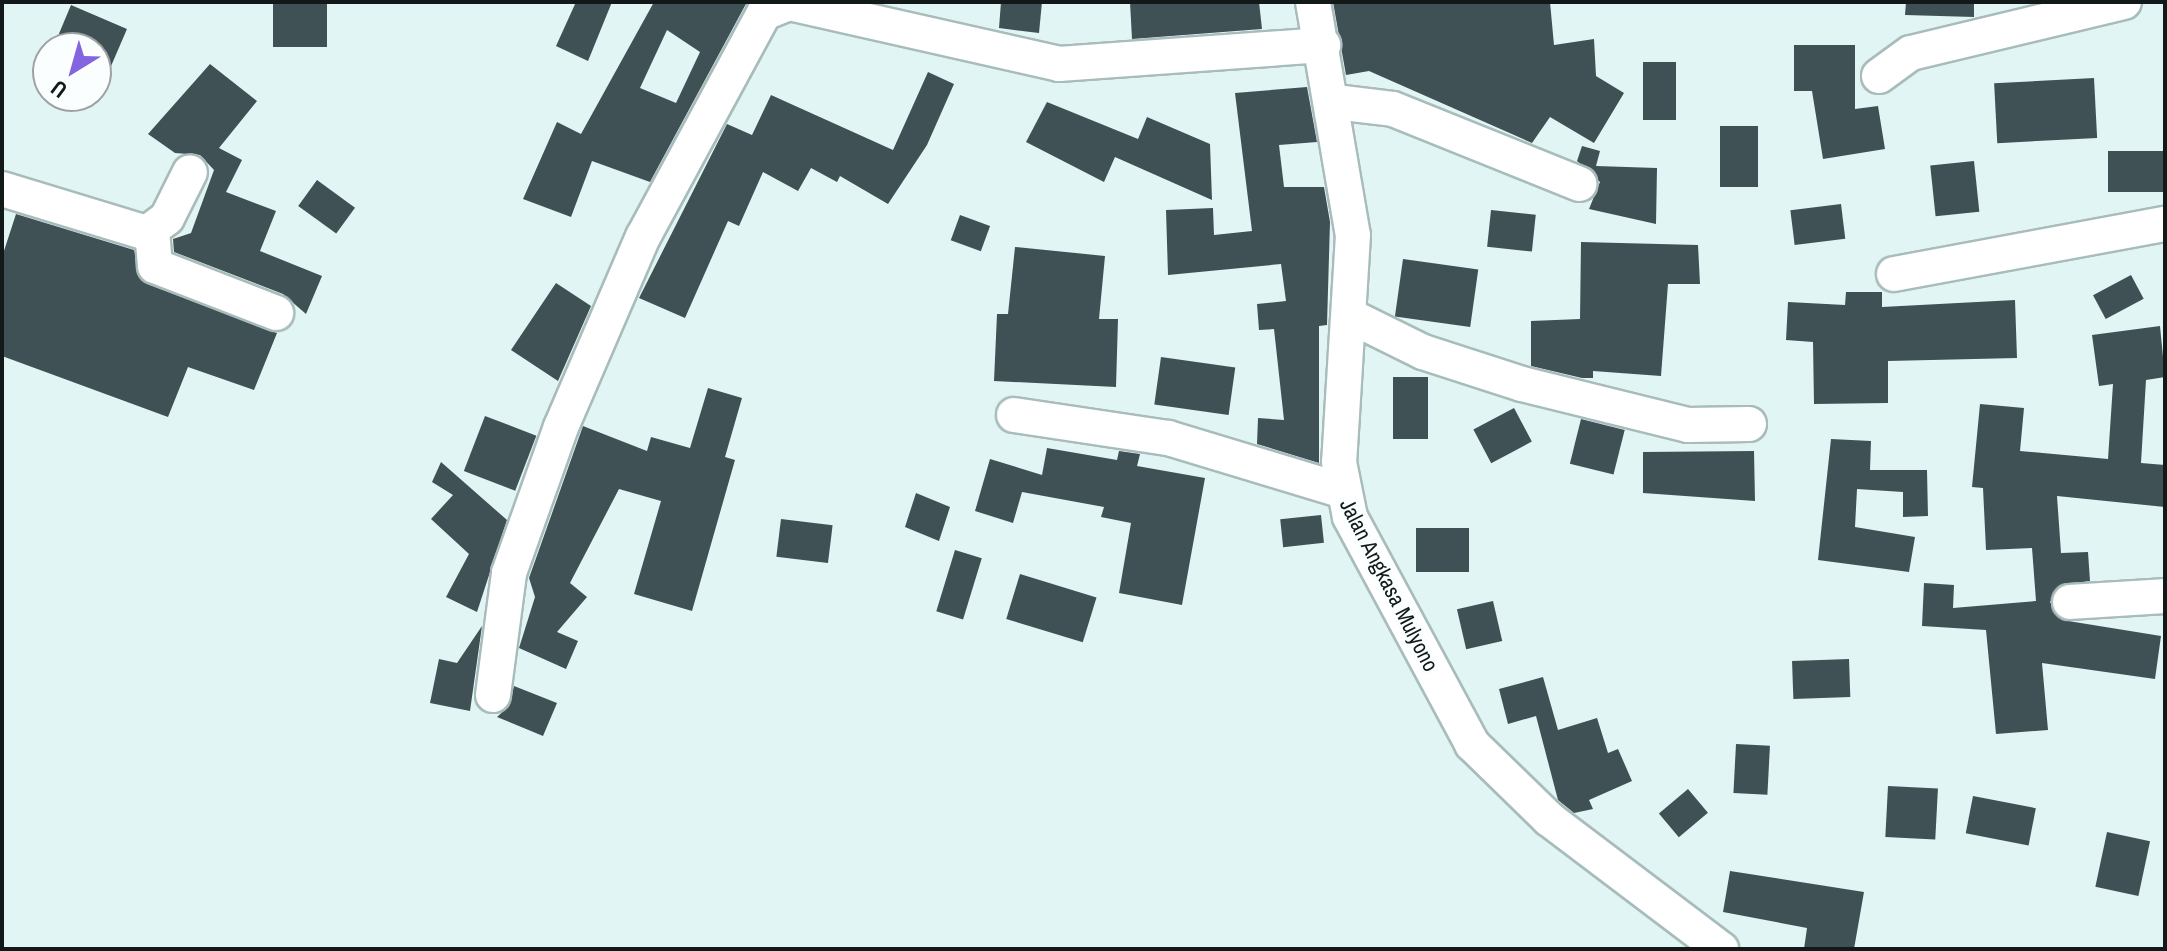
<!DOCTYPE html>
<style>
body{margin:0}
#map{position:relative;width:2167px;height:951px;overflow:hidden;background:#e0f5f4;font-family:"Archivo Narrow",sans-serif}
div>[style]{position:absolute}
.building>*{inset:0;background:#405155;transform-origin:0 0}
.roads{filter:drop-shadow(2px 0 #a8bcbb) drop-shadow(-2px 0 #a8bcbb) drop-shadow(0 2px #a8bcbb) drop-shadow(0 -2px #a8bcbb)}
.minor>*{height:34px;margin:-17px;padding:0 17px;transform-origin:17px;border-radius:17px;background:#fff}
span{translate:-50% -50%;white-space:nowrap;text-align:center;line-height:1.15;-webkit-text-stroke:8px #fafefe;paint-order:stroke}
.street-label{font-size:22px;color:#121919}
.frame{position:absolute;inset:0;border:4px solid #121919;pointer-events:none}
.north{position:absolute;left:32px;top:32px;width:80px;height:80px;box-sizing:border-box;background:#fafefe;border:2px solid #9da2a2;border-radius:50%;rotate:217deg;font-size:22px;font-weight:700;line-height:32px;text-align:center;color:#121919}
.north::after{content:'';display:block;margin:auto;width:28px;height:36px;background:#8365e0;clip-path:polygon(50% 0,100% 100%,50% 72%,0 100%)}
</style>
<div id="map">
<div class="building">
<div style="left:273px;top:2px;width:54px;height:45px"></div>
<div style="clip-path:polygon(576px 2px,612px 2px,588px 61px,556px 46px)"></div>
<div style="clip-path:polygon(evenodd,654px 2px,747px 2px,650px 182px,592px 161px,571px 217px,523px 199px,557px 122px,581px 134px,654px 2px,667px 30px,700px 52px,676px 103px,640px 88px,667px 30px)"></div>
<div style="clip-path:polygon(1001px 2px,1042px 2px,1039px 33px,999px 28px)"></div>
<div style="clip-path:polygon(1130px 2px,1259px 2px,1262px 29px,1132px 39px)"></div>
<div style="clip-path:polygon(1333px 2px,1550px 2px,1554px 45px,1594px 39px,1596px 76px,1624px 93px,1594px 143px,1550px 117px,1532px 143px,1369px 71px,1346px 75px)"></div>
<div style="clip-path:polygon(1906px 2px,1974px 2px,1974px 17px,1905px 15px)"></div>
<div style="clip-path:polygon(71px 5px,127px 29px,96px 101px,96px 48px,53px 48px)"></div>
<div style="clip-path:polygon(1794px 45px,1855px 45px,1855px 109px,1878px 106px,1885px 149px,1823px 159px,1812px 91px,1794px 91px)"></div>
<div style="left:1643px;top:62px;width:33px;height:58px"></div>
<div style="clip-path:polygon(210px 64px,257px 101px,219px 148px,242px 160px,226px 192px,276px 211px,260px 251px,322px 276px,306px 314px,283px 294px,174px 252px,173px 239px,191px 233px,214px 170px,200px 155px,175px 153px,148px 134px)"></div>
<div style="clip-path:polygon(928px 72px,954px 84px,927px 145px,888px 204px,840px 176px,837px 182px,811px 168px,798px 191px,763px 172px,739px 226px,728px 221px,685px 318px,639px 298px,727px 124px,752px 135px,771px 95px,893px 150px)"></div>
<div style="left:2094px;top:78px;width:60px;height:100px;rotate:87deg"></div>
<div style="clip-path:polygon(1307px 87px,1317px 142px,1279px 145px,1284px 187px,1324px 187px,1330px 222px,1327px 325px,1319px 326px,1319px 463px,1257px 444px,1258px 418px,1284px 420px,1274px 329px,1259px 330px,1257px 304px,1286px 301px,1281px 264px,1168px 275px,1166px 210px,1213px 208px,1214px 235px,1252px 231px,1235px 93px)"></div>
<div style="clip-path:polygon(1047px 102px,1138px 139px,1147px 117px,1210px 144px,1212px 200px,1115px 157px,1104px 182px,1026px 142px)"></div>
<div style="left:1720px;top:126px;width:38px;height:61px"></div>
<div style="clip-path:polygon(1582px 146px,1600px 151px,1596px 166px,1657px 168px,1656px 224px,1589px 209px,1600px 182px,1577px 161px)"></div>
<div style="left:2108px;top:151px;width:57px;height:41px"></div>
<div style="left:1974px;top:161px;width:51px;height:44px;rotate:84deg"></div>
<div style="left:317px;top:180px;width:47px;height:32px;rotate:36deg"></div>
<div style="left:1841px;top:204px;width:35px;height:51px;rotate:83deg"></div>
<div style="left:1491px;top:210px;width:45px;height:37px;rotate:6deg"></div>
<div style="clip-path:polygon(16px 214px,134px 250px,147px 284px,277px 333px,254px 390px,188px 367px,168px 417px,2px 356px,2px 257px)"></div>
<div style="left:960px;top:215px;width:32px;height:27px;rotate:20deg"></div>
<div style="clip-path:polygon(1581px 242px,1698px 245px,1700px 284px,1668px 284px,1661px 376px,1593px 371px,1593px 378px,1582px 378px,1531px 366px,1531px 321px,1580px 319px)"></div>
<div style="clip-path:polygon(1015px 247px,1105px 256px,1099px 319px,1118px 319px,1116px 387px,994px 381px,997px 314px,1008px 314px)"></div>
<div style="left:1403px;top:259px;width:76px;height:58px;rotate:8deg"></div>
<div style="left:2131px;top:275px;width:27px;height:43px;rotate:62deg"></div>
<div style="clip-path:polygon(556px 283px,591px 306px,558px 381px,511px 350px)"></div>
<div style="clip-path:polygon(1846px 292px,1882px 292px,1882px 307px,2015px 300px,2017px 358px,1888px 361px,1888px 403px,1814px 404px,1813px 342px,1786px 340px,1788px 302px,1845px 305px)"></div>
<div style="clip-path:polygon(2160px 326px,2165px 377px,2146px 380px,2141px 463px,2165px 465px,2165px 507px,2057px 496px,2061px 553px,2088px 552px,2090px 581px,2060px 585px,2050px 602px,2062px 620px,2161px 636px,2155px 679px,2042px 663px,2048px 730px,1996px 734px,1986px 630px,1922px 626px,1924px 583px,1954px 585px,1953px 608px,2036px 601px,2032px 548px,1986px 550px,1983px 488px,1972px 487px,1980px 404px,2024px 408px,2020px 451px,2108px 459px,2113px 384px,2099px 386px,2092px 335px)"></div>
<div style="left:1161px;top:357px;width:75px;height:48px;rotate:8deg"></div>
<div style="left:1393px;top:377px;width:35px;height:62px"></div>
<div style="clip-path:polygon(708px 388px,742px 398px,725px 457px,735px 460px,692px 611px,634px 594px,661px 501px,619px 489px,570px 583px,587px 597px,557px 632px,578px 641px,566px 669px,519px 648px,535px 597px,529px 578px,583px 426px,647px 451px,651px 437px,690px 448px)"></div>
<div style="left:1514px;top:408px;width:38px;height:46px;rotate:62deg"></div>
<div style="left:485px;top:416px;width:55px;height:59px;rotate:21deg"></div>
<div style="left:1581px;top:419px;width:45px;height:46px;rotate:14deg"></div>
<div style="clip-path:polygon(1831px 439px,1871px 441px,1870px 470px,1927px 470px,1928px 516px,1903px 517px,1903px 492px,1857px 489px,1855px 527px,1915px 537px,1909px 572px,1818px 560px)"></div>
<div style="clip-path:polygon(1047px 448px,1117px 460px,1119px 451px,1140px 454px,1137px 466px,1205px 478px,1182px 605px,1119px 593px,1131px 523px,1101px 517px,1104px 507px,1022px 492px,1013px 523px,975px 511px,990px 459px,1042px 475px)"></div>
<div style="clip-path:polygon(1754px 451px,1755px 501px,1643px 493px,1643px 452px)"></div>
<div style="clip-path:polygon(441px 462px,507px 520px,477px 612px,446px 597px,469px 554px,431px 519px,453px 495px,432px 482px)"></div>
<div style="clip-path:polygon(916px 493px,950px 507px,939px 541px,905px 527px)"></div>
<div style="left:1321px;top:515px;width:28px;height:41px;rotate:84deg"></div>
<div style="left:781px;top:519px;width:52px;height:38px;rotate:7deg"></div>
<div style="left:1416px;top:528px;width:53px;height:44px"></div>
<div style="left:955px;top:550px;width:28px;height:64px;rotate:17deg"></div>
<div style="left:1020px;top:574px;width:80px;height:47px;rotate:17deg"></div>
<div style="left:1493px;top:601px;width:41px;height:37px;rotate:77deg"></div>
<div style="clip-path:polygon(482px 626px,470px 711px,430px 703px,439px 659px,457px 663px)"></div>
<div style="left:1849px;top:659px;width:38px;height:57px;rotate:88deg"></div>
<div style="clip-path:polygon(1543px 677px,1558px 730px,1597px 718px,1608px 753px,1618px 749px,1632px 781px,1589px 800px,1593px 809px,1574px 813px,1558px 800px,1536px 716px,1508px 724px,1499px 689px)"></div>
<div style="clip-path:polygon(514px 686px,557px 703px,543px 736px,497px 717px,509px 706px)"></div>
<div style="left:1736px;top:744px;width:34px;height:49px;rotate:3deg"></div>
<div style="left:1888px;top:786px;width:50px;height:51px;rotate:3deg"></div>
<div style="left:1688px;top:789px;width:31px;height:38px;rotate:50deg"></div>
<div style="left:1973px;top:796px;width:64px;height:38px;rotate:11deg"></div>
<div style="left:2107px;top:832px;width:44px;height:56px;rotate:12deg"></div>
<div style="clip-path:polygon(1730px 871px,1864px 892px,1854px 949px,1804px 949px,1807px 928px,1723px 912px)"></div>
</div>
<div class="roads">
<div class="minor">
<div style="left:1313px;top:2px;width:236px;rotate:80.3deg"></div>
<div style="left:1353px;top:235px;width:227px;rotate:93.5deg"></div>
<div style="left:1339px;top:462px;width:56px;rotate:78.7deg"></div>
<div style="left:1350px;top:517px;width:258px;rotate:61.7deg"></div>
<div style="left:1472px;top:744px;width:107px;rotate:44.2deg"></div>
<div style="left:1549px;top:819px;width:216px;rotate:37.1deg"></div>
<div style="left:1879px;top:76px;width:39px;rotate:-36deg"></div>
<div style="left:1911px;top:53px;width:219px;rotate:-13.5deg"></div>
<div style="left:1335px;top:102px;width:58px;rotate:6.9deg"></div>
<div style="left:1393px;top:109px;width:201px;rotate:21.9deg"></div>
<div style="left:2px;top:189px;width:152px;rotate:16.9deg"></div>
<div style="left:147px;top:233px;width:25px;rotate:-37deg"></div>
<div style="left:167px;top:218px;width:51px;rotate:-63.4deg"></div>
<div style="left:152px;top:231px;width:35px;rotate:85deg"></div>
<div style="left:155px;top:266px;width:130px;rotate:21.2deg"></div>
<div style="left:1894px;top:274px;width:276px;rotate:-10.5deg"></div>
<div style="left:1352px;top:317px;width:79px;rotate:26.2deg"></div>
<div style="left:1423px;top:352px;width:104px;rotate:17.9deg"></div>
<div style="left:1522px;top:384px;width:171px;rotate:13.9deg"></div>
<div style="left:1688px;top:425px;width:61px;rotate:-0.9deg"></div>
<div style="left:1014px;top:415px;width:156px;rotate:8.5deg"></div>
<div style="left:1168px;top:438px;width:180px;rotate:16.8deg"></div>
<div style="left:2070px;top:602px;width:95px;rotate:-3.6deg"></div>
<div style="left:493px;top:695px;width:123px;rotate:-82.5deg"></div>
<div style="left:509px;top:573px;width:155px;rotate:-70.4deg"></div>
<div style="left:561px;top:427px;width:207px;rotate:-66.7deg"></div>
<div style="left:643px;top:237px;width:255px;rotate:-61.6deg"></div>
<div style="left:764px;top:13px;width:27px;rotate:-22deg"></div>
<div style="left:789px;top:3px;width:277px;rotate:12.7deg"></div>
<div style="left:1059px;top:64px;width:265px;rotate:-4.1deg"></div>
</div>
</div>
<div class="street-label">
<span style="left:1389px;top:585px;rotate:63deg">Jalan Angkasa Mulyono</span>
</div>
<div class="frame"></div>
<div class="north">U</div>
</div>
